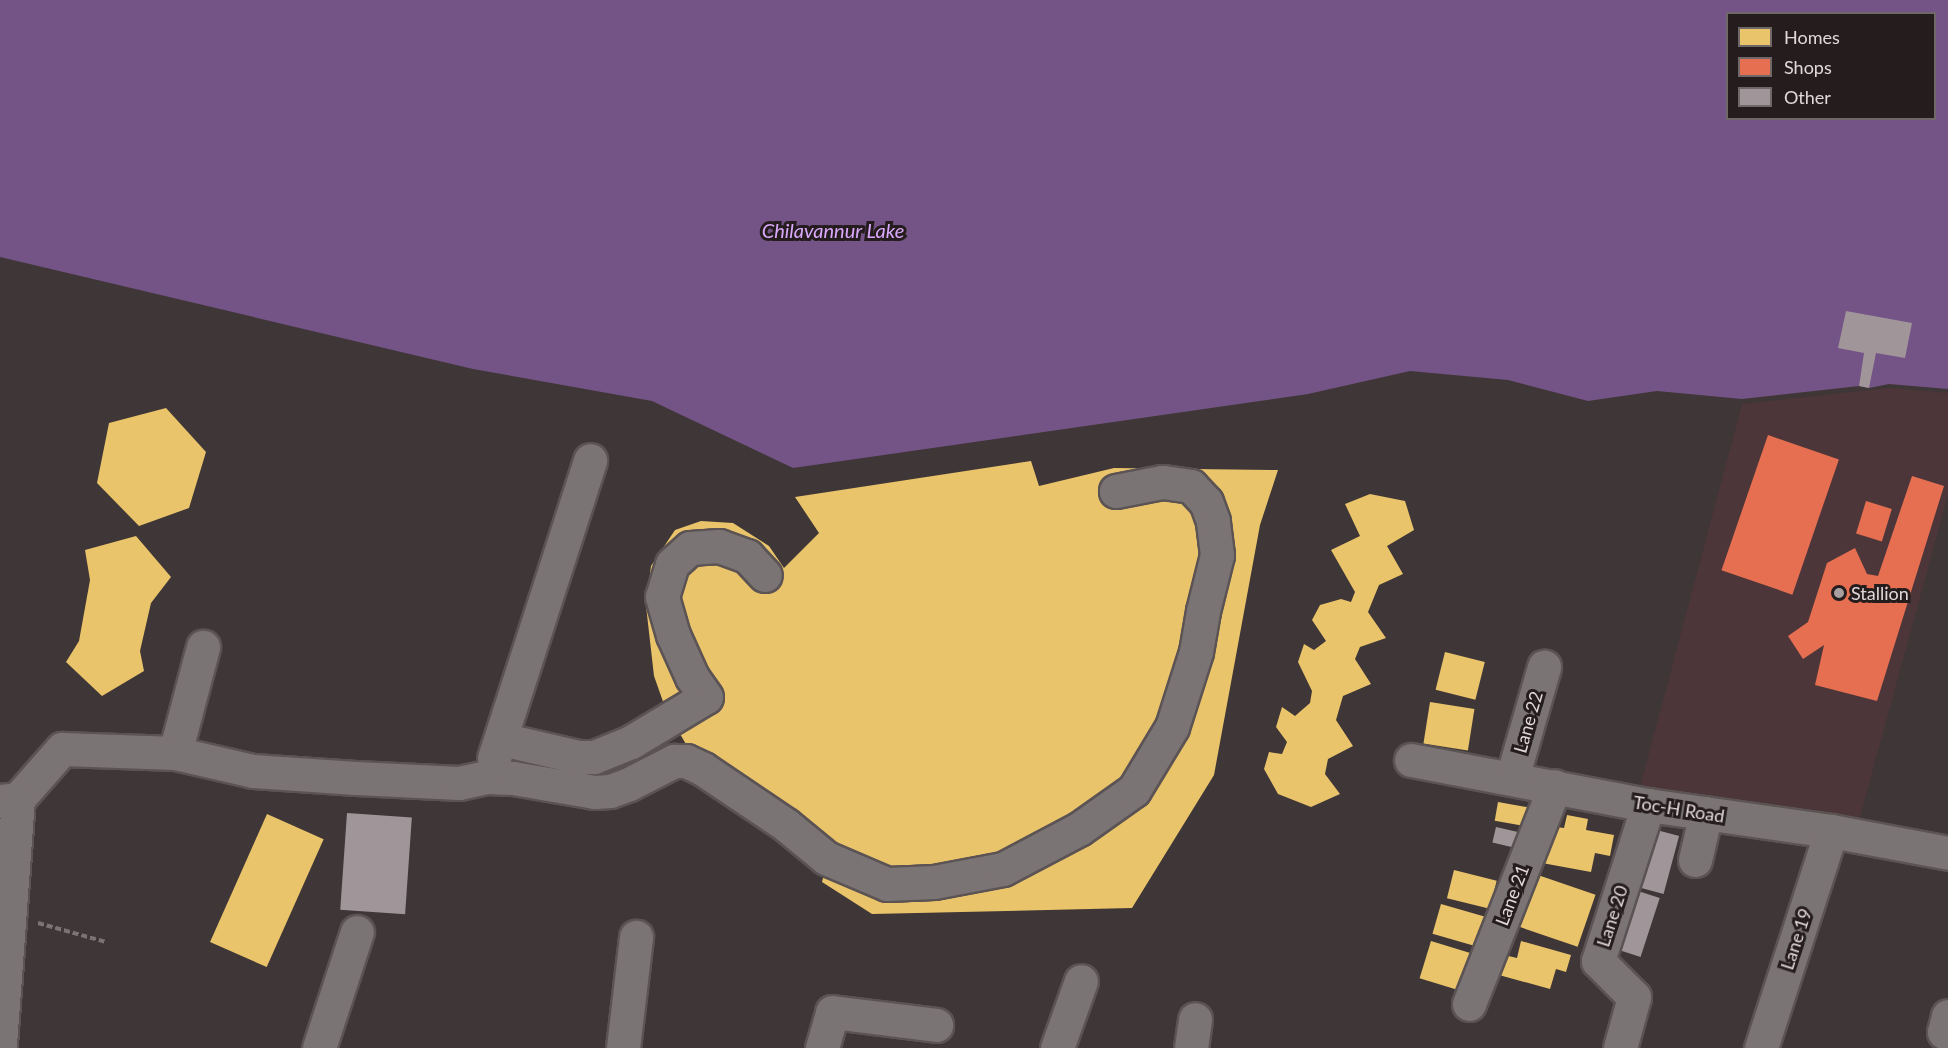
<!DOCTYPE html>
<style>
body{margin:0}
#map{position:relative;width:1948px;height:1048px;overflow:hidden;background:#3f3637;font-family:Lato,sans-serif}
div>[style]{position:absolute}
.built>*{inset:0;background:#4c3639}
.water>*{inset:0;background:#745386}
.homes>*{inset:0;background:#e9c46a;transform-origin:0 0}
.shops>*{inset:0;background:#e76f51;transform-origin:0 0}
.building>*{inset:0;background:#a0969a;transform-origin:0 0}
.path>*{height:4px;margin-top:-2px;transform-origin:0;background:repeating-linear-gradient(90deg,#7a7474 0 6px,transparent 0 9px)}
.roads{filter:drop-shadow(2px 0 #5b5354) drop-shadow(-2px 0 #5b5354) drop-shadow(0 2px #5b5354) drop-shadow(0 -2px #5b5354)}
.minor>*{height:33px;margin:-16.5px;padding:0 16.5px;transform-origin:16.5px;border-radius:16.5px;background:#7b7475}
.dots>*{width:16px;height:16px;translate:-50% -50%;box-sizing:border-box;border:3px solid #241c1d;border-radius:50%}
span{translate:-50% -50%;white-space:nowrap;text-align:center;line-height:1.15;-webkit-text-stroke:6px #241c1d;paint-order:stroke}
.poi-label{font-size:18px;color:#e3d8d9}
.left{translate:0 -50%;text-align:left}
.street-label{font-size:18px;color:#e3d8d9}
.water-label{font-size:20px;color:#daa8fa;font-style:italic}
.legend{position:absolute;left:1726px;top:12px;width:210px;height:108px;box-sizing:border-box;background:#241c1d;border:2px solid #706768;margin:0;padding:8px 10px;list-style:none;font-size:18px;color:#e3d8d9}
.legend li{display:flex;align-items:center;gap:12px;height:30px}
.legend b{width:30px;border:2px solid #706768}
</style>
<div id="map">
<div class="built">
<div style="clip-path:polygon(1890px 388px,1948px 393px,1948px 495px,1858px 824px,1639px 791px,1742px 404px)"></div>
</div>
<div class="water">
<div style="clip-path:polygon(evenodd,0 0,1948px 0,1948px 389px,1889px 384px,1869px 388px,1859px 386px,1742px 399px,1657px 391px,1588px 401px,1508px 380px,1410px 371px,1308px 394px,793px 468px,652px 401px,473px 369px,0 257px,0 0,1728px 14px,1934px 14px,1934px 118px,1728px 118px,1728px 14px)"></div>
</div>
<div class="homes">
<div style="clip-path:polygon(166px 408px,206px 452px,189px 508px,139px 526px,97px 483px,109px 423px)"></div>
<div style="clip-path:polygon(1031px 461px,1039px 486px,1114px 468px,1278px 470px,1260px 525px,1214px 775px,1132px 908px,872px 914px,822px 882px,829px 853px,690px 751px,666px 710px,654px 676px,646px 606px,651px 566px,675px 530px,701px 521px,733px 523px,769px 546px,784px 568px,819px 533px,795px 497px)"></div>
<div style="clip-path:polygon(1370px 494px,1405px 501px,1414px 530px,1387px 546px,1403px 574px,1379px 585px,1368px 612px,1386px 638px,1360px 647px,1355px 659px,1371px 684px,1343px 696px,1336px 720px,1353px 746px,1328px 759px,1325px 774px,1340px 794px,1311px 807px,1278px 794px,1264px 769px,1269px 752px,1282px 754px,1287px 742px,1276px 727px,1282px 707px,1295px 716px,1310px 703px,1312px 691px,1298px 662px,1304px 644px,1314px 650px,1326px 641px,1312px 620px,1320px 605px,1341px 599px,1351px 602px,1355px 592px,1331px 550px,1360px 536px,1345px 504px)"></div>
<div style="clip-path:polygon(136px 536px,171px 577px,151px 603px,140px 651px,144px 671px,102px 696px,66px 662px,79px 641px,90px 580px,85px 550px)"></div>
<div style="left:1445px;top:652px;width:41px;height:39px;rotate:14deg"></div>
<div style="left:1430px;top:702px;width:45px;height:42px;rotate:9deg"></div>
<div style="left:1498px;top:802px;width:34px;height:19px;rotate:10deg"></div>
<div style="left:267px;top:814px;width:62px;height:140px;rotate:24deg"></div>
<div style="clip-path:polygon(1567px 815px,1588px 819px,1586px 830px,1614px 835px,1610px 856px,1595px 853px,1591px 872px,1542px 863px,1549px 826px,1564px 828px)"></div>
<div style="left:1454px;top:870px;width:44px;height:29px;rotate:14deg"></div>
<div style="left:1535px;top:874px;width:64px;height:55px;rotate:19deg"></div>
<div style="left:1441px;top:904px;width:46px;height:31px;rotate:16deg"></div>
<div style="left:1431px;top:941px;width:41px;height:39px;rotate:17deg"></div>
<div style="clip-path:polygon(1521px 941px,1571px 955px,1566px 972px,1556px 969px,1550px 989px,1499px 975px,1504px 955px,1517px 958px)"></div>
</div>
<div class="shops">
<div style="left:1768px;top:435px;width:75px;height:143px;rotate:19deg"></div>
<div style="clip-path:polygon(1912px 476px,1944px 486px,1877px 701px,1815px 685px,1824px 645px,1803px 659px,1788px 636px,1808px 622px,1827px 563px,1855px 548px,1867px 574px,1878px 576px)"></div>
<div style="left:1866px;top:501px;width:27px;height:34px;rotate:17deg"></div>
</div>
<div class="building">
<div style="clip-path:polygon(1846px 311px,1912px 323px,1905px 358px,1876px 353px,1869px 388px,1859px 386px,1864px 353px,1838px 348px)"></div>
<div style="left:347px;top:813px;width:65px;height:97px;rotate:4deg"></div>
<div style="left:1496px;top:827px;width:26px;height:16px;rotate:13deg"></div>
<div style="left:1653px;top:829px;width:27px;height:60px;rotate:15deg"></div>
<div style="left:1635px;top:890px;width:26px;height:62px;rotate:18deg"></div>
</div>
<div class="path">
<div style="left:38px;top:923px;width:71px;rotate:15.6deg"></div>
</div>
<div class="roads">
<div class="minor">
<div style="left:501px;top:739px;width:80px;rotate:13deg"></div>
<div style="left:579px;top:757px;width:15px"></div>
<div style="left:594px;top:757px;width:40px;rotate:-22deg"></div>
<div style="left:631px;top:742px;width:87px;rotate:-31deg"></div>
<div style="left:706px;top:697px;width:24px;rotate:-125deg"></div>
<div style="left:692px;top:677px;width:46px;rotate:-114.3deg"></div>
<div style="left:673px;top:635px;width:40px;rotate:-106deg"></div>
<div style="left:662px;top:597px;width:34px;rotate:-73deg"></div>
<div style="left:672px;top:564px;width:24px;rotate:-42deg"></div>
<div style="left:690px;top:548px;width:29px;rotate:-4deg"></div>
<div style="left:719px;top:546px;width:30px;rotate:20deg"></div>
<div style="left:747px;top:556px;width:26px;rotate:47deg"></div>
<div style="left:175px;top:753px;width:110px;rotate:-75.2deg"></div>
<div style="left:494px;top:758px;width:313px;rotate:-72.1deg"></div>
<div style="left:1411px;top:760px;width:241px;rotate:10.8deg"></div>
<div style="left:1648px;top:805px;width:185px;rotate:8.1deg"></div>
<div style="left:1831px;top:831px;width:119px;rotate:10.6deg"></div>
<div style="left:1512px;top:778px;width:116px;rotate:-73.9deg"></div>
<div style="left:0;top:801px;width:18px;rotate:-6deg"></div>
<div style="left:18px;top:799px;width:67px;rotate:-48.7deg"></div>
<div style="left:62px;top:749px;width:113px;rotate:2deg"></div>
<div style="left:175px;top:753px;width:80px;rotate:13deg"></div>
<div style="left:253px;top:771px;width:103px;rotate:3.9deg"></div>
<div style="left:356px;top:778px;width:103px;rotate:2.8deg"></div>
<div style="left:459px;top:783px;width:29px;rotate:-12deg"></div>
<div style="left:487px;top:777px;width:26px;rotate:2deg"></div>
<div style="left:513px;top:778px;width:83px;rotate:9.7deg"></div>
<div style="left:595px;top:792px;width:15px;rotate:-4deg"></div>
<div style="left:610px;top:791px;width:20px;rotate:-20deg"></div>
<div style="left:629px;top:784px;width:51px;rotate:-27.1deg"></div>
<div style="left:674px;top:761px;width:12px"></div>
<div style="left:686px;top:761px;width:19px;rotate:25deg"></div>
<div style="left:703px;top:769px;width:100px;rotate:34deg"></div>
<div style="left:786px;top:825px;width:52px;rotate:39.5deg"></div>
<div style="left:826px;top:858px;width:66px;rotate:23.1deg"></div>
<div style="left:887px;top:884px;width:47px;rotate:-2.4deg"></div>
<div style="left:934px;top:882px;width:70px;rotate:-10.7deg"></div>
<div style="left:1003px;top:869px;width:86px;rotate:-27.8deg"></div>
<div style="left:1079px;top:829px;width:67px;rotate:-35.3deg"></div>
<div style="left:1134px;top:790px;width:74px;rotate:-58.9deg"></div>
<div style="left:1172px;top:727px;width:79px;rotate:-72.3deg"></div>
<div style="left:1196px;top:652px;width:42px;rotate:-80.3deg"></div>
<div style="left:1203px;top:611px;width:58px;rotate:-76deg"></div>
<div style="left:1217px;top:555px;width:34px;rotate:-97deg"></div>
<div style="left:1213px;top:521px;width:20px;rotate:-110deg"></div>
<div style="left:1206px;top:502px;width:22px;rotate:-133deg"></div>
<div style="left:1191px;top:486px;width:29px;rotate:-172deg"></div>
<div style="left:1162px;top:482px;width:47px;rotate:168.9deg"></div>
<div style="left:1695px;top:860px;width:48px;rotate:-76.8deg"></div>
<div style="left:1469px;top:1004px;width:234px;rotate:-68.5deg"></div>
<div style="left:1948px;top:1016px;width:16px;rotate:104deg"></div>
<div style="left:1944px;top:1032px;width:4px;rotate:14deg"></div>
<div style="left:0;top:1044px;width:246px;rotate:-85.8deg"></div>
<div style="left:319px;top:1048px;width:122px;rotate:-71.9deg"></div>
<div style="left:623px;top:1048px;width:112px;rotate:-83.3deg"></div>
<div style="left:822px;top:1048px;width:37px;rotate:-74deg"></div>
<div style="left:832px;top:1012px;width:105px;rotate:7.1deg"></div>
<div style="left:1057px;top:1048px;width:71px;rotate:-70.3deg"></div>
<div style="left:1191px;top:1048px;width:29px;rotate:-82deg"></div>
<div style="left:1620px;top:1048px;width:53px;rotate:-74.6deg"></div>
<div style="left:1634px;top:997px;width:51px;rotate:-135deg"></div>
<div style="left:1598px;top:961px;width:164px;rotate:-72.2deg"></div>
<div style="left:1761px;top:1048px;width:228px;rotate:-72.1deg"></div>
</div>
</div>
<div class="dots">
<div style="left:1839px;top:593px;background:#aa9fa0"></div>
</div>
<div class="poi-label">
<span class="left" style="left:1851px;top:593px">Stallion</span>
</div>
<div class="street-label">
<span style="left:1528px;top:722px;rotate:-74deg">Lane 22</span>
<span style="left:1679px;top:809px;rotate:9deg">Toc-H Road</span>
<span style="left:1512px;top:895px;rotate:-69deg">Lane 21</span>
<span style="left:1612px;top:916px;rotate:-72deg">Lane 20</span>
<span style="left:1796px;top:939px;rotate:-72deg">Lane 19</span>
</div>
<div class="water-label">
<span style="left:833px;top:230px">Chilavannur Lake</span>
</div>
<ul class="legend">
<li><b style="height:16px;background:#e9c46a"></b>Homes</li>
<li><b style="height:16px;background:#e76f51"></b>Shops</li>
<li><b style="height:16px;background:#a0969a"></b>Other</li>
</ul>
</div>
